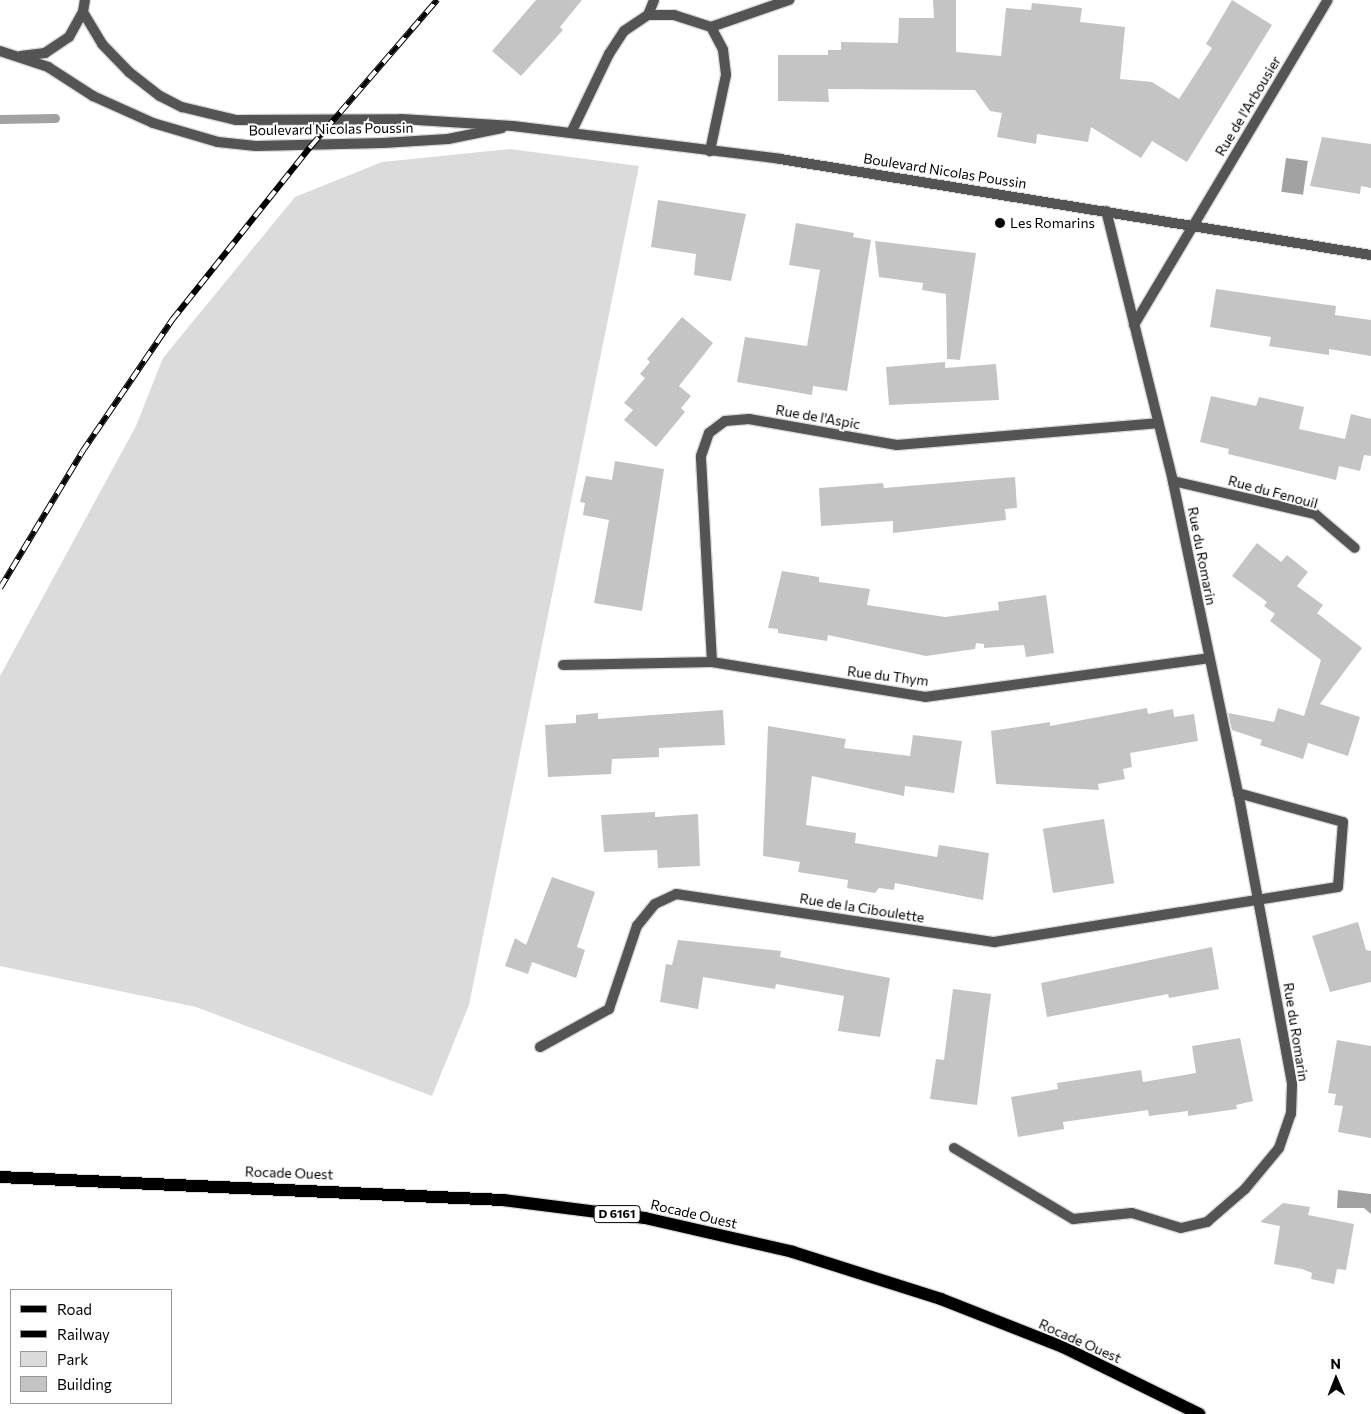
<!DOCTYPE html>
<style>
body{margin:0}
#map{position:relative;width:1371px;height:1414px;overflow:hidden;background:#fff;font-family:Commissioner,sans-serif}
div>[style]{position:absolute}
.green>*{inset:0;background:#dbdbdb}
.water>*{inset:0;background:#a2a2a2;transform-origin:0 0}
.stream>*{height:9px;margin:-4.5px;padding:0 4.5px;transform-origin:4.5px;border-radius:4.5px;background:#a2a2a2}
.building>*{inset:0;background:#c4c4c4;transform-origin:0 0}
.roads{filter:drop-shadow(1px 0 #dbdbdb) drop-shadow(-1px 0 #dbdbdb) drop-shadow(0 1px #dbdbdb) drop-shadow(0 -1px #dbdbdb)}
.street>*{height:10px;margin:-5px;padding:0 5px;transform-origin:5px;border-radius:5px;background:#545454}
.primary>*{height:12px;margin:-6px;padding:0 6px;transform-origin:6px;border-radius:6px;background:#000}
.rail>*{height:5.5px;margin-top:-2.75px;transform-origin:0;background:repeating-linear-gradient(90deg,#fff 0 11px,#000 0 22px);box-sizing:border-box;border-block:1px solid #000}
.dots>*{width:14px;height:14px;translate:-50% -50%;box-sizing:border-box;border:2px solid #fff;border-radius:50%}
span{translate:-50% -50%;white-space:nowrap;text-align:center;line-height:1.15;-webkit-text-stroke:4px #fff;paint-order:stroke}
.shield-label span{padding:1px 4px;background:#fff;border:1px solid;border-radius:4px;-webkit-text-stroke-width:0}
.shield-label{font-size:12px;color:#000;font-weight:700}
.street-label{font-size:14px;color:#000}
.poi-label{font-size:14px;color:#000}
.left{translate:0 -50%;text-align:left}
.legend{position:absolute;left:10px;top:1289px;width:162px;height:115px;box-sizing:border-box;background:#fff;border:1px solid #999;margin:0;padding:6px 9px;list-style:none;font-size:15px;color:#000}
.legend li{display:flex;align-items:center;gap:10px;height:25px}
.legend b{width:25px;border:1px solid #999}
.north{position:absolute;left:1311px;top:1354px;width:50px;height:50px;-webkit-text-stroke:4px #fff;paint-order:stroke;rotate:359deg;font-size:14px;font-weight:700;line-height:20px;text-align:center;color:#000}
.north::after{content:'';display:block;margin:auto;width:18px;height:22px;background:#000;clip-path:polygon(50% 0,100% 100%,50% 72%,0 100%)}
</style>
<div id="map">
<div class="green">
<div style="clip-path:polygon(510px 149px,639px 166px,469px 1005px,432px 1096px,196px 1007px,0 966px,0 676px,136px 426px,163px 358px,295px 197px,382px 162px)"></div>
</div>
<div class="water">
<div style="left:1286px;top:158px;width:22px;height:34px;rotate:8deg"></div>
<div style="clip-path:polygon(1338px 1190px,1371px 1194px,1371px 1214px,1364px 1208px,1337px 1208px)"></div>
</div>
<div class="stream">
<div style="left:0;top:119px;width:55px;rotate:-1deg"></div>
</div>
<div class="building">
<div style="clip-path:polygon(536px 0,582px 0,560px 27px,563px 30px,521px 76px,492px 51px)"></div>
<div style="clip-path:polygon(933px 0,956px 0,956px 52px,1001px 56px,1006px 8px,1031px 10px,1032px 3px,1082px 8px,1080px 22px,1125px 27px,1120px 79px,1152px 82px,1179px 99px,1212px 48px,1206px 44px,1232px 0,1272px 25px,1187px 162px,1152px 141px,1141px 158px,1091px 127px,1088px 142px,1037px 134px,1036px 144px,997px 137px,1002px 113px,990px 111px,975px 90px,828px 89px,829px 102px,778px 101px,778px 55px,828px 55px,828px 50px,841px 50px,841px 42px,898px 43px,899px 18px,934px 18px)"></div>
<div style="clip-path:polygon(1322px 137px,1371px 144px,1371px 188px,1361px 186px,1360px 194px,1310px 186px)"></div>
<div style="clip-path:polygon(658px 200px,746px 214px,731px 281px,694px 275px,696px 254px,651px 247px)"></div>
<div style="clip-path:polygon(796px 223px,854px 233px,853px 237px,871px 240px,847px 391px,813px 386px,812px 395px,737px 382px,745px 337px,807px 346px,820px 270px,789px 265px)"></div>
<div style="clip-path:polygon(875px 241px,976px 253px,960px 360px,947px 359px,946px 294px,922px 290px,923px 283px,879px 277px)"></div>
<div style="clip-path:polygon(1216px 289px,1336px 306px,1335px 315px,1371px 320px,1371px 356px,1329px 349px,1329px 355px,1269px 346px,1271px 337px,1210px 327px)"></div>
<div style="clip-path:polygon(682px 317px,713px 343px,679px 386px,691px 396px,681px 408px,685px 412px,656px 447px,624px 420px,633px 410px,624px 403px,645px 378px,640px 374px,650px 362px,647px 359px)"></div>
<div style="clip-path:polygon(945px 362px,945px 368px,996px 364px,999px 400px,889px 405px,886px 367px)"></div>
<div style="clip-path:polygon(1211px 396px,1256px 406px,1259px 397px,1304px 407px,1299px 429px,1345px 439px,1351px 414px,1371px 419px,1371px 456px,1364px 455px,1360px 471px,1339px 466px,1336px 480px,1228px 454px,1229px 449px,1200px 442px)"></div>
<div style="clip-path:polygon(615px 461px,664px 469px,642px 611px,594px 603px,609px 520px,583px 515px,585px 503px,580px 502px,586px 476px,612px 480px)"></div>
<div style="clip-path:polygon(1015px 477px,1017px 508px,1005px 509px,1006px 520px,893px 533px,893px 521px,821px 526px,819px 488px,883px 483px,884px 488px)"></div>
<div style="clip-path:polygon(1257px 543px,1281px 562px,1287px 555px,1308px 572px,1297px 586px,1323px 605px,1317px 613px,1362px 648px,1320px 704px,1360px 717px,1348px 756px,1308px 743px,1303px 759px,1260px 745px,1262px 740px,1232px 730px,1228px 713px,1274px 722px,1278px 708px,1304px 716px,1321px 660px,1270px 621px,1275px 614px,1264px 606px,1267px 602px,1232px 576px)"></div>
<div style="clip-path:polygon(782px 571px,819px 577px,819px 582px,870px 589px,867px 605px,945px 617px,999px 610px,998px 602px,1046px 595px,1054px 653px,1026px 657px,1024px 645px,984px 648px,984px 644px,976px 643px,975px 649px,926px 656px,828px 635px,827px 641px,778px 633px,778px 629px,768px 628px)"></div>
<div style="clip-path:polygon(1147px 708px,1148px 714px,1173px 709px,1174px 717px,1194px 714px,1198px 741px,1130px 753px,1132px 767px,1123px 769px,1125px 779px,1098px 784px,1099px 790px,996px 784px,991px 731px,1050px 722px,1050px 726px)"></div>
<div style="clip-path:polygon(723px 710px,725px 745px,659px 748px,659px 757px,612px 759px,611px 774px,548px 777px,545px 725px,576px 723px,576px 715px,598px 713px,598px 719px)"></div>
<div style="clip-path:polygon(768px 726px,846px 739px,844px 748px,910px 756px,913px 735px,962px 741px,954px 793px,905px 786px,904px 796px,812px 776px,806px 825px,856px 833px,855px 843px,937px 857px,939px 845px,989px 853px,983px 900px,895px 883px,894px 890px,879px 888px,875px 893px,847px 888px,848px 880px,798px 872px,800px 862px,763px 856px)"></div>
<div style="clip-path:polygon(655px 812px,655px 817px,698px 814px,700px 866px,658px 868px,657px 850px,604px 852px,601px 815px)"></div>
<div style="left:1104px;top:819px;width:65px;height:62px;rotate:81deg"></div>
<div style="clip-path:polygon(552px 877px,595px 892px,577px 947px,585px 950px,576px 978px,532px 962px,528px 974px,505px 966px,515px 938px,526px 945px)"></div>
<div style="clip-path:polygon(1358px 922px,1366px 950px,1371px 951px,1371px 982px,1330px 992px,1312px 936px)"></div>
<div style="clip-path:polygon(678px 940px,781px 951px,780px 957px,890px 978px,880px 1037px,838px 1031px,844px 996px,776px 984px,775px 989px,703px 977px,698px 1009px,660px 1002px,666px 964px,672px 965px)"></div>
<div style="clip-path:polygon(1212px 947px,1219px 989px,1169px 998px,1168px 994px,1047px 1017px,1041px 983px)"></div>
<div style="clip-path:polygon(953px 989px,991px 994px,977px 1105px,930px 1099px,936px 1059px,944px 1060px)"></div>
<div style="clip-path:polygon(1240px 1038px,1253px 1101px,1236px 1105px,1237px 1109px,1188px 1116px,1188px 1111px,1149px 1116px,1148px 1110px,1063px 1122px,1064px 1129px,1018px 1137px,1011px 1097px,1058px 1089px,1057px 1083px,1141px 1070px,1143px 1082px,1196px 1073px,1192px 1046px)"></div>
<div style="clip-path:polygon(1337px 1040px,1371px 1046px,1371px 1138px,1338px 1132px,1343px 1106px,1334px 1105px,1336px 1094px,1328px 1093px)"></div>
<div style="clip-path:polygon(1283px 1203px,1310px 1207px,1308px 1215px,1354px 1224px,1346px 1270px,1337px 1269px,1334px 1284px,1311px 1279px,1312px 1273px,1302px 1269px,1274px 1264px,1280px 1226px,1260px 1222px)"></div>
</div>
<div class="roads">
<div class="street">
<div style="left:83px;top:12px;width:37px;rotate:59deg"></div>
<div style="left:102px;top:44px;width:39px;rotate:46deg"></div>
<div style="left:129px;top:72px;width:39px;rotate:38deg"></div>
<div style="left:160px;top:96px;width:25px;rotate:27deg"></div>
<div style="left:182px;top:107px;width:56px;rotate:13.5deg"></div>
<div style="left:236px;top:120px;width:165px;rotate:-0.3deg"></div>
<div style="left:401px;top:119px;width:112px;rotate:3.6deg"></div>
<div style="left:513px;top:126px;width:269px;rotate:7deg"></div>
<div style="left:780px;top:159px;width:599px;rotate:9.23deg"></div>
<div style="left:648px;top:15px;width:16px;rotate:-68deg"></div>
<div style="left:711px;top:27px;width:83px;rotate:-19.1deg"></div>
<div style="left:0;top:51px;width:51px;rotate:18.4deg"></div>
<div style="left:48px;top:67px;width:54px;rotate:32.8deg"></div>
<div style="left:93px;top:96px;width:66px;rotate:24.2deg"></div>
<div style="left:153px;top:123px;width:68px;rotate:16.3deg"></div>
<div style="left:218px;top:142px;width:38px;rotate:6deg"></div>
<div style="left:256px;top:146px;width:127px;rotate:-1.4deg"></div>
<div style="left:383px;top:143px;width:65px;rotate:-3.5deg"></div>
<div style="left:448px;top:139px;width:55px;rotate:-11.5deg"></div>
<div style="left:21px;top:56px;width:24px;rotate:-7deg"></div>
<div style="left:45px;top:53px;width:29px;rotate:-34deg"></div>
<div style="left:69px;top:37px;width:29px;rotate:-61deg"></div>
<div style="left:83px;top:12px;width:12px;rotate:-81deg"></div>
<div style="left:571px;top:133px;width:88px;rotate:-64.3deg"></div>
<div style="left:609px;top:54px;width:27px;rotate:-57deg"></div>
<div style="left:624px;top:31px;width:29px;rotate:-34deg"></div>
<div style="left:648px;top:15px;width:26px"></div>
<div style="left:674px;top:15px;width:39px;rotate:18deg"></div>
<div style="left:711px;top:27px;width:26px;rotate:62deg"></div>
<div style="left:723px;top:50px;width:25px;rotate:83deg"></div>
<div style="left:726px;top:75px;width:78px;rotate:101.9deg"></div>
<div style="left:1134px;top:325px;width:378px;rotate:-59.2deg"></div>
<div style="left:1173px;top:481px;width:146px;rotate:13.1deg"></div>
<div style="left:1315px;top:514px;width:52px;rotate:40.4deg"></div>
<div style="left:712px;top:662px;width:206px;rotate:-93.1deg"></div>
<div style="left:701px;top:456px;width:24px;rotate:-71deg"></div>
<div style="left:709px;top:433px;width:20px;rotate:-37deg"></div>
<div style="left:725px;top:421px;width:24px;rotate:-5deg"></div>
<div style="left:749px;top:419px;width:150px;rotate:10deg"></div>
<div style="left:897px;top:445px;width:261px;rotate:-4.8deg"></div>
<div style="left:563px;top:665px;width:149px;rotate:-1.2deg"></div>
<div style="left:712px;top:662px;width:216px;rotate:9.3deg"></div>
<div style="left:925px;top:697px;width:286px;rotate:-7.8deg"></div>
<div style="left:540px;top:1047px;width:79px;rotate:-28.8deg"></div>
<div style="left:609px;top:1009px;width:88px;rotate:-71.4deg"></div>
<div style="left:637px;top:926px;width:28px;rotate:-51deg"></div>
<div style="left:655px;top:904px;width:23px;rotate:-25deg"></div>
<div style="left:676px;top:894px;width:322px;rotate:8.6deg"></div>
<div style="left:994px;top:942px;width:348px;rotate:-9.1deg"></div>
<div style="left:1338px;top:887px;width:65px;rotate:-85.6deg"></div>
<div style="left:1343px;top:822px;width:109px;rotate:-164.6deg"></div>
<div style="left:954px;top:1148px;width:139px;rotate:30.8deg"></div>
<div style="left:1073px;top:1219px;width:59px;rotate:-5.8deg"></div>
<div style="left:1132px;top:1213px;width:51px;rotate:17deg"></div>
<div style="left:1181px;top:1228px;width:27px;rotate:-13deg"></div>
<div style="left:1207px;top:1222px;width:50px;rotate:-41deg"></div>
<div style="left:1245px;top:1189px;width:53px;rotate:-50.3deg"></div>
<div style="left:1279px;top:1148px;width:36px;rotate:-71deg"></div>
<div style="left:1291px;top:1114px;width:31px;rotate:-88deg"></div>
<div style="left:1292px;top:1083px;width:295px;rotate:-100.5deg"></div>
<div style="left:1238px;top:793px;width:319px;rotate:-101.8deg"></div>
<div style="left:1173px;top:481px;width:278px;rotate:-103.9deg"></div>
</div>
<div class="primary">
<div style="left:0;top:1177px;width:504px;rotate:2.62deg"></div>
<div style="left:503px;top:1200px;width:143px;rotate:7.2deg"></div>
<div style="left:645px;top:1218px;width:152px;rotate:12.9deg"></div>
<div style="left:793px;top:1252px;width:155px;rotate:17.6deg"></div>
<div style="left:941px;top:1299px;width:131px;rotate:21.5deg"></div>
<div style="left:1063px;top:1347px;width:152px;rotate:26.2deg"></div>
</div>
</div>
<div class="rail">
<div style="left:0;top:588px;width:159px;rotate:-58.9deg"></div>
<div style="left:82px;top:452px;width:160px;rotate:-55.7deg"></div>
<div style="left:172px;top:320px;width:223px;rotate:-51.4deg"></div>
<div style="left:311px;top:146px;width:193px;rotate:-49.2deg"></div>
</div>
<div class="dots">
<div style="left:1000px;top:223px;background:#000"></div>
</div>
<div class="shield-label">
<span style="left:617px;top:1214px">D 6161</span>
</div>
<div class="street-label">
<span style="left:1248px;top:106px;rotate:-59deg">Rue de l'Arbousier</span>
<span style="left:331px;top:129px;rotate:-1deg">Boulevard Nicolas Poussin</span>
<span style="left:945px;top:171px;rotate:9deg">Boulevard Nicolas Poussin</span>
<span style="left:818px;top:417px;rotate:10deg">Rue de l'Aspic</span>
<span style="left:1273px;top:492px;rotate:15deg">Rue du Fenouil</span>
<span style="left:1202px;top:556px;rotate:79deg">Rue du Romarin</span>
<span style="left:888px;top:676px;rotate:7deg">Rue du Thym</span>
<span style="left:862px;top:908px;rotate:9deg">Rue de la Ciboulette</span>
<span style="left:1296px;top:1032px;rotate:81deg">Rue du Romarin</span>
<span style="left:289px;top:1173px;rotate:2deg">Rocade Ouest</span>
<span style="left:694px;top:1214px;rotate:13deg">Rocade Ouest</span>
<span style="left:1080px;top:1341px;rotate:24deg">Rocade Ouest</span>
</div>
<div class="poi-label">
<span class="left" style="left:1010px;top:223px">Les Romarins</span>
</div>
<ul class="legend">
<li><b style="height:6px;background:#000"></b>Road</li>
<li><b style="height:6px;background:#000"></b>Railway</li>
<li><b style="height:14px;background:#dbdbdb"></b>Park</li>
<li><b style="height:14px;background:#c4c4c4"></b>Building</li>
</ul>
<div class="north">N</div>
</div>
